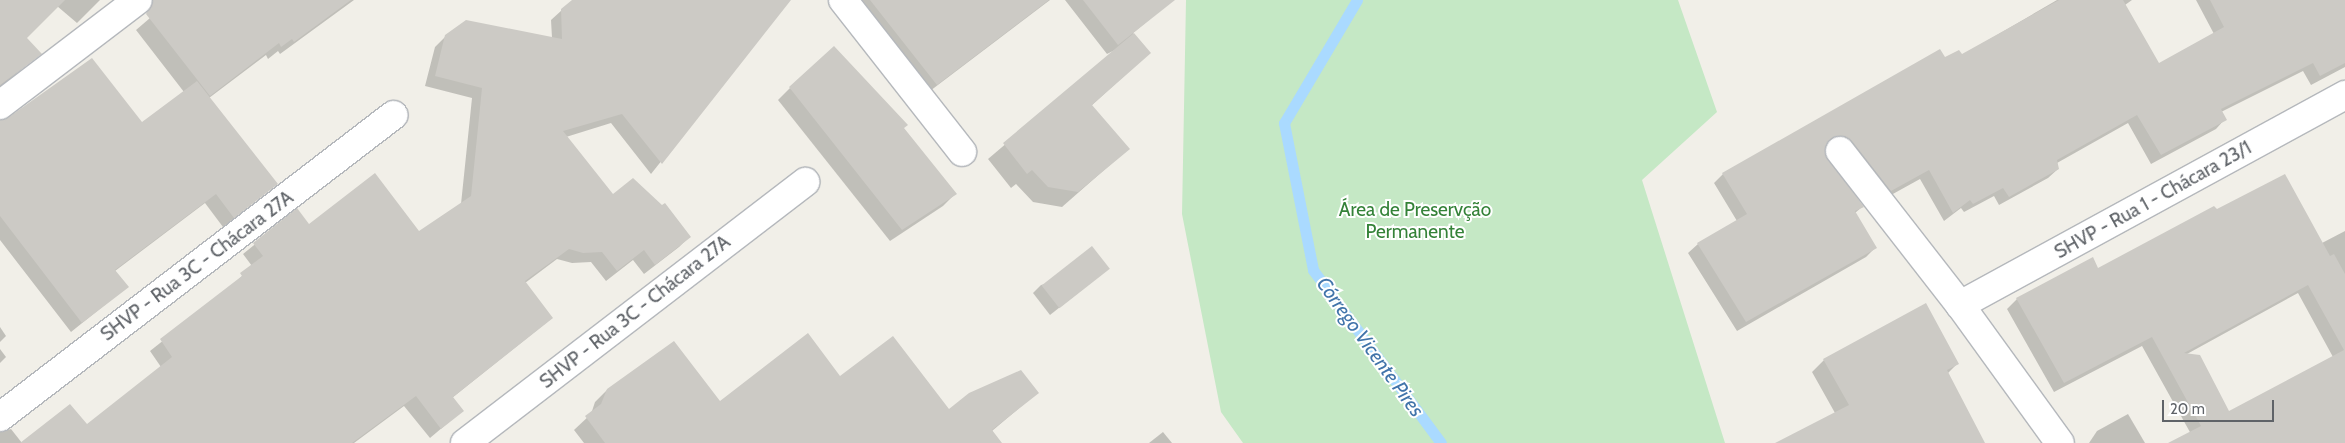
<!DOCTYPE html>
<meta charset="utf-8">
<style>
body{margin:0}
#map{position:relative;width:2345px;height:443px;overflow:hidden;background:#f1efe8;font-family:Cabin,sans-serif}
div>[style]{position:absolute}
.green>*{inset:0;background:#c5e8c5}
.shadow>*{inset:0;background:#0003}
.stream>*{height:11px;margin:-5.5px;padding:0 5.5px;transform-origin:5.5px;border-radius:5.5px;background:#aadaff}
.building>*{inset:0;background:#cccac5;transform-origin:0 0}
.roads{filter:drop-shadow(1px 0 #b5b8bc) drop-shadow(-1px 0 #b5b8bc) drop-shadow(0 1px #b5b8bc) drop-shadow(0 -1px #b5b8bc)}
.street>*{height:28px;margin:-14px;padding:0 14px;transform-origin:14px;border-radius:14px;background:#fff}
span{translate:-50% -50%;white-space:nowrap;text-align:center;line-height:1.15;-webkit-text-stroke:4px #fff;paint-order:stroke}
.street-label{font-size:19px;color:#5f6368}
.park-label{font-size:19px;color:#348238}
.water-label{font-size:20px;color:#4174aa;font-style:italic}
.scale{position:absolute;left:2162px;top:400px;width:112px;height:22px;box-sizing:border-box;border:2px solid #5f6368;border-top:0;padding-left:6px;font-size:15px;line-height:18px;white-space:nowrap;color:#5f6368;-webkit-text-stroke:4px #fff;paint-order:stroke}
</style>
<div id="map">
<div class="green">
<div style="clip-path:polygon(1186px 0,1678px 0,1717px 112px,1642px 180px,1725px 443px,1243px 443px,1221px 412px,1182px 214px)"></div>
</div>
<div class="shadow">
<div style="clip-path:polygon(0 0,100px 0,77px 23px,57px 6px,25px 38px,40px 54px,0 87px)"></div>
<div style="clip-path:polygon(171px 0,354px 0,280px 54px,278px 51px,268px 59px,266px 55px,209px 98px,276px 184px,223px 227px,205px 203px,115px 271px,127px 287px,71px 332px,0 240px,0 120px,142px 124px,184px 92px,136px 30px)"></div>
<div style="clip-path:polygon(573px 0,787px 3px,651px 174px,611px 123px,566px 137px,612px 196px,689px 237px,679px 247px,644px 274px,633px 260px,606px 281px,591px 262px,572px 263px,557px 259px,525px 283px,552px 318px,452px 398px,462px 411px,430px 438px,404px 406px,354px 443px,22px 443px,86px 426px,161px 367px,150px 351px,232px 286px,252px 266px,243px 254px,297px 210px,309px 225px,419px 233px,461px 204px,472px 98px,425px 86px,435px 47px,446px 36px,552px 38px,551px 20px)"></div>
<div style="clip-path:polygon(854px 0,1050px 0,926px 94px)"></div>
<div style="clip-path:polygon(1065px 0,1173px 0,1133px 33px,1149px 53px,1091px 106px,1128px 149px,1062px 207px,1033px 202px,1016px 184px,1011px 188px,988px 159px,1119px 48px,1107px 54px)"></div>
<div style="clip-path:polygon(2057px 0,2132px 0,2125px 5px,2158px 65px,2214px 34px,2196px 0,2340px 0,2345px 11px,2345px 67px,2311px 85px,2303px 71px,2221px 112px,2225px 119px,2216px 129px,2151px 164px,2128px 123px,2057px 163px,2058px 169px,2048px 178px,1999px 205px,1994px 196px,1964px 212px,1961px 208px,1944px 221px,1920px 179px,1882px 200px,1826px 146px,1823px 154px,1862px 207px,1855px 213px,1875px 248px,1866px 257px,1737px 331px,1688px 253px,1698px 244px,1737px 221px,1714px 183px,1723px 174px,1945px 59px,1961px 56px)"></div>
<div style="clip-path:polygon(790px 88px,903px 128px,955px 194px,943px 206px,890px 241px,778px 100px)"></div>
<div style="clip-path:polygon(evenodd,2216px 211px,2322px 243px,2345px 231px,2345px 443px,2173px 443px,2191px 434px,2142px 346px,2054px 392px,2007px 309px,2017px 299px,2097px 270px,2216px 211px,2298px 293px,2333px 357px,2229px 413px,2187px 354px,2298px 293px)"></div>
<div style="clip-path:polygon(1108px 269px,1050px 315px,1033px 293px,1041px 285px)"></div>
<div style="clip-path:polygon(0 327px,6px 336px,0 342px)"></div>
<div style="clip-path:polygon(0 349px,6px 357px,0 363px)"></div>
<div style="clip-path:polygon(1824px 360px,1957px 364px,1947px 374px,1982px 443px,1804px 443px,1835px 413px,1812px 372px)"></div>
<div style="clip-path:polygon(840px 378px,949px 411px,1037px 393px,992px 431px,1001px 443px,584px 443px,574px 430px,591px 414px,595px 402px,608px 389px,720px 403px)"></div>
<div style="clip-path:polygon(2128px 414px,2145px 443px,2089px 443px,2097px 431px)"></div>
<div style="clip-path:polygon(11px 429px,22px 443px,0 443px,0 432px)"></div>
<div style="clip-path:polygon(1163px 432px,1172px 443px,1149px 443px)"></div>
</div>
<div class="stream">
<div style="left:1357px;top:0;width:143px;rotate:120.7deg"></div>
<div style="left:1284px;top:123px;width:150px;rotate:78.8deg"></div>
<div style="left:1313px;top:270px;width:215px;rotate:53.5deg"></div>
</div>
<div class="building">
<div style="clip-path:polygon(0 0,65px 0,27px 38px,42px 54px,0 85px)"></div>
<div style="clip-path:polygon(153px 0,351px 0,294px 42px,292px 39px,281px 47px,279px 43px,210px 96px,146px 14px)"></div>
<div style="clip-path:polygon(572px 0,791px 0,662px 164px,622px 114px,563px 131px,613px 194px,633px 178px,662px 205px,665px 203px,691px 237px,655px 265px,644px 250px,617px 271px,602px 252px,583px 253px,569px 249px,525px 281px,553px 318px,453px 397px,464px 411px,441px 429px,416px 396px,352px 443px,20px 443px,70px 404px,87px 424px,172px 357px,160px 339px,242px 276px,240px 273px,263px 256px,253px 243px,297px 208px,309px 224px,375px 173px,419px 231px,471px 196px,482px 88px,435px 76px,445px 35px,466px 20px,562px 39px,561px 9px)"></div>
<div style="clip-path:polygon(870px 0,1049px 0,937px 85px)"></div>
<div style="clip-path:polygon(1083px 0,1175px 0,1118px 45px)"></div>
<div style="clip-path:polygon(2059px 0,2123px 0,2159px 63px,2224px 27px,2210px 0,2345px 0,2345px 63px,2320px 76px,2313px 63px,2221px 109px,2227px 120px,2161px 155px,2137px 115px,2057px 160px,2059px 169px,2009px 197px,2003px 188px,1973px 204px,1970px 200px,1953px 213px,1929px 170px,1891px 191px,1852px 141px,1845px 136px,1831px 138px,1825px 154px,1864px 207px,1855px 211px,1877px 248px,1746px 322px,1697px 243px,1747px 214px,1722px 173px,1940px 49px,1945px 57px,1959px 50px,1962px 54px)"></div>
<div style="clip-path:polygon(1134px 33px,1151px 53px,1092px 105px,1130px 149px,1078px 192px,1048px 187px,1032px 170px,1027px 174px,1003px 143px)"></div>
<div style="clip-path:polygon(834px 46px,908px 125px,904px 128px,957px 194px,902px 230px,789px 87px)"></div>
<div style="clip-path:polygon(92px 58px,142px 122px,197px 81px,278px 184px,234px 218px,216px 194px,115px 270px,129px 287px,82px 323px,0 216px,0 120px,9px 117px)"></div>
<div style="clip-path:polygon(evenodd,2285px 174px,2330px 256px,2334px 254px,2345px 274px,2345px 443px,2168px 443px,2201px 426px,2152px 337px,2064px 383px,2016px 298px,2093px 257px,2098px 268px,2214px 206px,2217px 209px,2285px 174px,2308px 285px,2344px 350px,2229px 411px,2200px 355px,2184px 353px,2308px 285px)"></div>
<div style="left:1092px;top:246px;width:29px;height:64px;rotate:52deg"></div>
<div style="clip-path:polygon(1926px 303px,1959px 364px,1947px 370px,1985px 443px,1775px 443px,1849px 405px,1823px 359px)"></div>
<div style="clip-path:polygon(808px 333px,840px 376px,893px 336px,949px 409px,969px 393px,1021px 370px,1039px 393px,992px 430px,1002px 443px,605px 443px,585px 416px,601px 404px,607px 389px,674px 341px,720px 401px)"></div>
</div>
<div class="roads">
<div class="street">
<div style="left:843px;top:0;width:193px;rotate:51.9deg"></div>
<div style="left:0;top:105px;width:173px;rotate:-37.3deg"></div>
<div style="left:1840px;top:151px;width:195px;rotate:52.1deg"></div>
<div style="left:1960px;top:305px;width:170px;rotate:54.1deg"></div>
<div style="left:1960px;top:305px;width:439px;rotate:-28.6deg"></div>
<div style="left:0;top:417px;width:496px;rotate:-37.5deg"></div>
<div style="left:465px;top:443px;width:429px;rotate:-37.5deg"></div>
</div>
</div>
<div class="street-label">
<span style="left:2153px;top:200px;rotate:-29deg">SHVP - Rua 1 - Chácara 23/1</span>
<span style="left:197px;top:266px;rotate:-37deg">SHVP - Rua 3C - Chácara 27A</span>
<span style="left:635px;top:312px;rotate:-38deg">SHVP - Rua 3C - Chácara 27A</span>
</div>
<div class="park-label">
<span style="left:1415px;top:221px">Área de Preservção<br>Permanente</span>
</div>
<div class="water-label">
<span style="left:1370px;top:347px;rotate:54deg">Córrego Vicente Pires</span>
</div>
<div class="scale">20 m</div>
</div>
